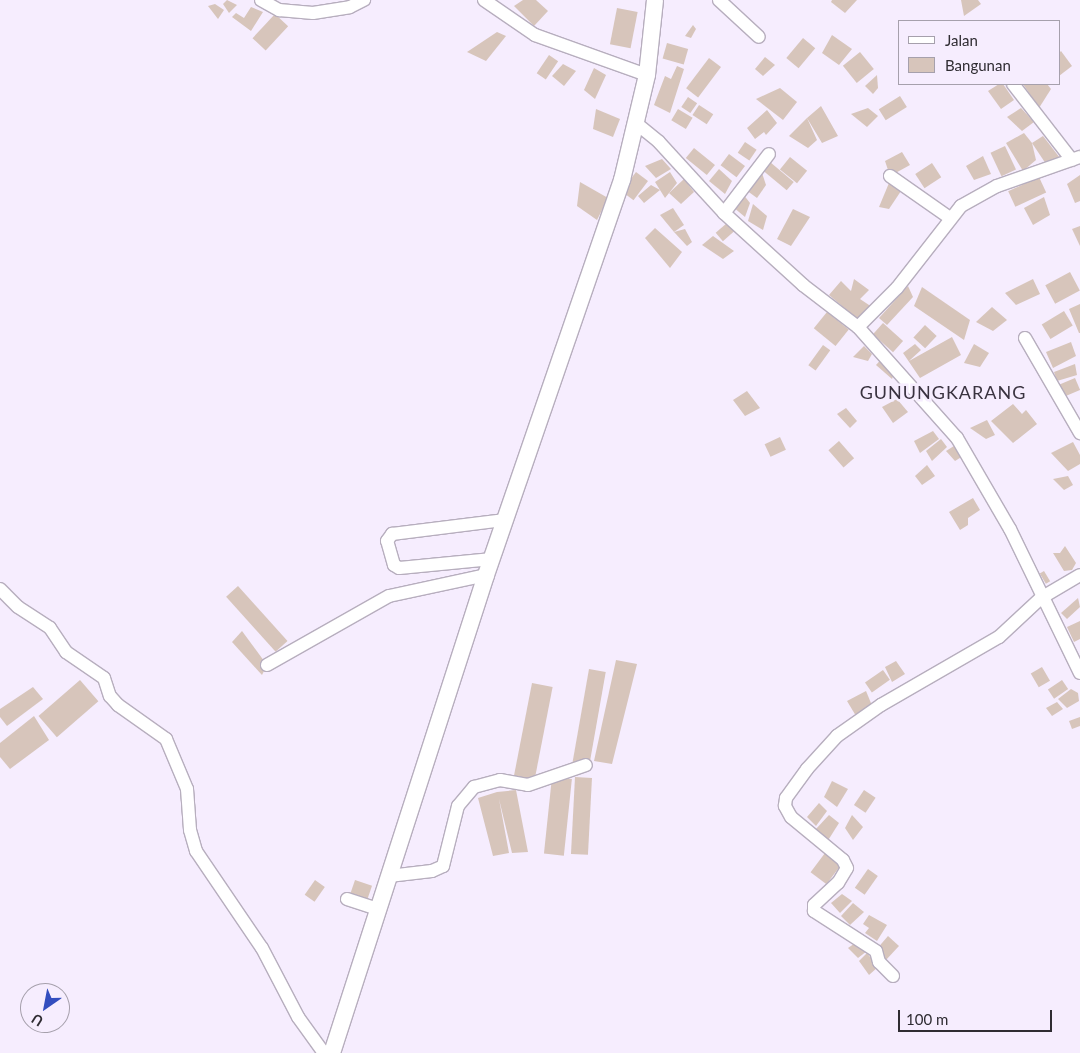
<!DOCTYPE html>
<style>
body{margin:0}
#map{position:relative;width:1080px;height:1053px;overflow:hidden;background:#f6edfe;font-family:Lato,sans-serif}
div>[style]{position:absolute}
.building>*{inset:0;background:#d7c5bb;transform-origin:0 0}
.roads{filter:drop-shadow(1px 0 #b7aebe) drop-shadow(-1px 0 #b7aebe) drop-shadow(0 1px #b7aebe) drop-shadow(0 -1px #b7aebe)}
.minor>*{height:12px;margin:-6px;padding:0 6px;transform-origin:6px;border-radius:6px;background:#fff}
.major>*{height:16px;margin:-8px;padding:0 8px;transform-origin:8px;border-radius:8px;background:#fff}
span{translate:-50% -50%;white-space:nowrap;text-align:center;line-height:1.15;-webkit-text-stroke:5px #f6edfe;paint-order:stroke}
.quarter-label{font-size:18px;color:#3a3340;letter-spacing:1px}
.legend{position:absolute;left:898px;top:20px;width:162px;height:65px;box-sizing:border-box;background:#f6edfe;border:1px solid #a6a0ac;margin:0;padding:6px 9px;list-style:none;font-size:15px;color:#2f2c32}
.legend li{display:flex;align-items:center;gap:10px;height:25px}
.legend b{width:25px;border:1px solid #a6a0ac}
.north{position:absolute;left:20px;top:983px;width:50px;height:50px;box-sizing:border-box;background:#f6edfe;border:1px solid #a6a0ac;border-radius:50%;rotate:213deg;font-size:14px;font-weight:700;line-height:20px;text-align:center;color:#2f2c32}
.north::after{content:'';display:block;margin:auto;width:18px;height:22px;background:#334ebf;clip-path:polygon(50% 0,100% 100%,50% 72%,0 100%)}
.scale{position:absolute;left:898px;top:1010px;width:154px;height:22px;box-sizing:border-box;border:2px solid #2f2c32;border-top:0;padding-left:6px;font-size:15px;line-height:18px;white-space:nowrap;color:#2f2c32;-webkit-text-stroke:4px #f6edfe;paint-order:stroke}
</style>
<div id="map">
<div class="building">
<div style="clip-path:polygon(227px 0,237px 5px,229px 13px,223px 4px)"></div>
<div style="clip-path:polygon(523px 0,536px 0,548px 11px,534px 26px,514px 6px)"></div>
<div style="clip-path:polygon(832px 0,857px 0,845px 13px,831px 2px)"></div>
<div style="clip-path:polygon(961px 0,978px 0,981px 4px,964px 16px)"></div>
<div style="clip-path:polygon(215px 4px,224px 10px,218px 19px,208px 6px)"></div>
<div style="clip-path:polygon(251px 7px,263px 12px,251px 31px,232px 17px,236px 13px,244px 18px)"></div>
<div style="left:617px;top:8px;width:21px;height:37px;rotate:11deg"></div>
<div style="left:275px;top:14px;width:18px;height:33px;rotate:43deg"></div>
<div style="clip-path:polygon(693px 25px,696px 29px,691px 38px,685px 36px)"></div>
<div style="clip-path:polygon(497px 32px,506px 36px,486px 61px,467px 52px)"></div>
<div style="clip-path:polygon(832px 35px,852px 49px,839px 65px,822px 53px)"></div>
<div style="left:803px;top:38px;width:16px;height:26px;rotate:40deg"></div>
<div style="left:667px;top:43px;width:22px;height:16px;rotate:16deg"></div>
<div style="clip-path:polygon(1061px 51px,1072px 66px,1059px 76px,1059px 53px)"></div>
<div style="left:860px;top:52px;width:22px;height:22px;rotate:51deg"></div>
<div style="left:549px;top:55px;width:11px;height:22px;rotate:34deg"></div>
<div style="clip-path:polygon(765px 57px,775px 65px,763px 76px,755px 69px)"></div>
<div style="left:709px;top:58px;width:15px;height:38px;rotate:37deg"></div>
<div style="clip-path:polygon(563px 64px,576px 71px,564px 86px,552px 76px)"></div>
<div style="clip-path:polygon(677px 66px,684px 69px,670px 113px,654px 105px,665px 76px,671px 79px)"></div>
<div style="clip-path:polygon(594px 68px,606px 75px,595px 99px,584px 90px)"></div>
<div style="clip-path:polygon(877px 75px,878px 88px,873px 94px,865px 86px)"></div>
<div style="clip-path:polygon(999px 84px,1003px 84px,1014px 100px,1001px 109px,988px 91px)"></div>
<div style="clip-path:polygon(1023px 84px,1047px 84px,1051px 89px,1039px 108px)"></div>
<div style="clip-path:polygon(780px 88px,797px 102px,783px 120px,756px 99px)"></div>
<div style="left:900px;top:96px;width:13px;height:25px;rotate:58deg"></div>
<div style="left:688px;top:97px;width:11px;height:12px;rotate:34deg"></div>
<div style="left:699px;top:105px;width:17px;height:12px;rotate:33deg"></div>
<div style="clip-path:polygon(821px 106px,838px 136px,822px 143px,807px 118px,817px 140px,808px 148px,789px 136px,807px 118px)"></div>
<div style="clip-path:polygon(868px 108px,878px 116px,867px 127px,851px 114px)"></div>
<div style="clip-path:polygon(1021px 108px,1034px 122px,1022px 131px,1007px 117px)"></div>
<div style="clip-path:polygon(596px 109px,620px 119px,613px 137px,593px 129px)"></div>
<div style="left:678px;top:109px;width:17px;height:13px;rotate:31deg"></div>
<div style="clip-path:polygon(767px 110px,777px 123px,766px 135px,764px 132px,755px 139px,747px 128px)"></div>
<div style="clip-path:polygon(1024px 133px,1032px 143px,1036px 160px,1023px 171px,1006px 143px)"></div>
<div style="clip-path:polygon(1043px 136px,1060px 158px,1046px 164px,1032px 143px)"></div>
<div style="left:745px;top:142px;width:14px;height:13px;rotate:34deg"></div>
<div style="left:1005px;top:146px;width:26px;height:16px;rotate:65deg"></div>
<div style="left:694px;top:148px;width:27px;height:13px;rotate:39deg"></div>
<div style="clip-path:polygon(902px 152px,910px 165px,890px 176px,885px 161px)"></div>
<div style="left:729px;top:154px;width:20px;height:14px;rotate:37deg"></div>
<div style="clip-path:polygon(983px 156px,991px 174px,974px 180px,966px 166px)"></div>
<div style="left:790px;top:157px;width:22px;height:16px;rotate:39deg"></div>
<div style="clip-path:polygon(662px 159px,671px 169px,656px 178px,645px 166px)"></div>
<div style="left:770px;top:162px;width:31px;height:11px;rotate:40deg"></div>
<div style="left:932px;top:163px;width:17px;height:20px;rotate:57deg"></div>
<div style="clip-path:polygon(719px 169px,732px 181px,725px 194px,709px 181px)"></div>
<div style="left:636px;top:172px;width:15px;height:24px;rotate:37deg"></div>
<div style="clip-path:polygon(670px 172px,677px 183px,665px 198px,660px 190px,644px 203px,638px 196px,651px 185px,660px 190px,655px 182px)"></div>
<div style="clip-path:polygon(762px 173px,766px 185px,757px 198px,746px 190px)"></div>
<div style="clip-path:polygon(1080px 175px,1080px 201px,1075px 203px,1067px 184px)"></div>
<div style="left:1039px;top:177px;width:17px;height:34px;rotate:65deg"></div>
<div style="clip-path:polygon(684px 179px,694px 192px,681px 204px,669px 193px)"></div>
<div style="clip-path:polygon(580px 182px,608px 198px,597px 220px,577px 206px)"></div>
<div style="clip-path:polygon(889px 183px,901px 191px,889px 209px,879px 207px)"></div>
<div style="clip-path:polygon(743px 194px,750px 203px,745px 217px,733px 207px)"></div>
<div style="clip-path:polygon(1044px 197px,1050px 215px,1033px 225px,1024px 208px)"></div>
<div style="clip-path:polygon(753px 204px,767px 216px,763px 230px,748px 221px)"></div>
<div style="clip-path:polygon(673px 208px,684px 225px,674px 232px,660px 215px)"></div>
<div style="clip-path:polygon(793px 209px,810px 217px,791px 246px,777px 239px)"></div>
<div style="left:727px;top:223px;width:11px;height:15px;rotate:49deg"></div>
<div style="clip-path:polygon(1080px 226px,1080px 246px,1072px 229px)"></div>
<div style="clip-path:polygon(655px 228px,682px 252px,670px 268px,645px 238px)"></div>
<div style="clip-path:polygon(685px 229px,692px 242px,687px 246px,674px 232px)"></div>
<div style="clip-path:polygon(713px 236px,734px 251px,723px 259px,702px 245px)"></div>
<div style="left:1070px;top:272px;width:21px;height:28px;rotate:62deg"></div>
<div style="clip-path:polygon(854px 279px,869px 290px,860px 299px,872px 307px,860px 321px,829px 295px,841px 281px,851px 291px)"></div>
<div style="clip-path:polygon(1033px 279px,1040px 294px,1016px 305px,1005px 293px)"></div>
<div style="clip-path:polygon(908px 286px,913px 297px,887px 325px,879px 318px)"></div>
<div style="clip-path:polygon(922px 287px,970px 320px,964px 340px,914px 306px)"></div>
<div style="clip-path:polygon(1080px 304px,1080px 333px,1079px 333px,1069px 309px)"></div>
<div style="clip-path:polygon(992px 307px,1007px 320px,993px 331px,976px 322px)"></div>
<div style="left:1064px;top:311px;width:17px;height:26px;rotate:59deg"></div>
<div style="left:827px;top:312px;width:28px;height:21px;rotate:39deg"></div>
<div style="left:883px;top:323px;width:27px;height:15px;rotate:42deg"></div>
<div style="left:925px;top:325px;width:16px;height:17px;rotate:43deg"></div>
<div style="clip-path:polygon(952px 337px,961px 355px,920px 378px,903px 353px,915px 344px,921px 350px,909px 361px)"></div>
<div style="clip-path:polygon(1071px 342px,1076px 356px,1053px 368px,1046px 352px)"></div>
<div style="clip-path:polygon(974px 344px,989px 353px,980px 367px,964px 363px)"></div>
<div style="left:823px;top:345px;width:9px;height:25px;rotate:36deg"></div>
<div style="clip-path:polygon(864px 346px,872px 354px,868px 361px,853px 357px)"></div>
<div style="clip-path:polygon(885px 355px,894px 374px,892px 379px,876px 365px)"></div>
<div style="clip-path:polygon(1075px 364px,1077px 375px,1057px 381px,1054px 372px)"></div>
<div style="left:1075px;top:378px;width:13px;height:20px;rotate:67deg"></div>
<div style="clip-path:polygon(747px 391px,760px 408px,745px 416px,733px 400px)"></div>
<div style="clip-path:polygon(897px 399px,908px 412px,893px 423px,882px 407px)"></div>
<div style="clip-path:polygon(1013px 404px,1022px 414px,1026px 410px,1037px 424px,1013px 443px,991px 421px)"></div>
<div style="clip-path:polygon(846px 408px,857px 421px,850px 428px,837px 414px)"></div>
<div style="clip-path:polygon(987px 420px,995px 435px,986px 439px,970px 428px)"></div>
<div style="clip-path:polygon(933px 431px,939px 439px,920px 453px,914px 441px)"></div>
<div style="left:780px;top:437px;width:14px;height:17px;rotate:65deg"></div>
<div style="clip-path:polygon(941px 439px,947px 447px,932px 461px,926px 451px)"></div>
<div style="left:839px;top:441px;width:23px;height:14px;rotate:49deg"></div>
<div style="clip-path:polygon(1073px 442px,1080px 455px,1080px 464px,1068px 471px,1051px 453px)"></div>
<div style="clip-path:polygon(954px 446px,963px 456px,955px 461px,946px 451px)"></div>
<div style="clip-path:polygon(927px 465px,935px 476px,922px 485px,915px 476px)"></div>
<div style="clip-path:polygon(1068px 476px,1073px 485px,1064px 490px,1053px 479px)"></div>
<div style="clip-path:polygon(973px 498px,980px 510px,968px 518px,968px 525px,960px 530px,949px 512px)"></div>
<div style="clip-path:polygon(1065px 546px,1076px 563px,1072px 570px,1064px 571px,1053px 553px,1060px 553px)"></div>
<div style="left:1044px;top:571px;width:12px;height:5px;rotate:59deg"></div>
<div style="left:238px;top:586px;width:74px;height:16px;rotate:48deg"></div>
<div style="clip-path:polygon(1078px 598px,1080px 607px,1067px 619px,1061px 613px)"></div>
<div style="clip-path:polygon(1080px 621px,1080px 639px,1074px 642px,1067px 627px)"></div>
<div style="clip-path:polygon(242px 631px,267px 665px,262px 675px,232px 642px)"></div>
<div style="clip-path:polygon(616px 660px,637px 664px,612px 764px,594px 761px)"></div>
<div style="clip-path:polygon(896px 661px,905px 674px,892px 682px,885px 667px)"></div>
<div style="left:1042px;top:667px;width:16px;height:13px;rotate:60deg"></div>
<div style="left:589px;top:669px;width:17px;height:96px;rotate:10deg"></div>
<div style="left:883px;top:670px;width:12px;height:22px;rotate:55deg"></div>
<div style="left:80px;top:680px;width:28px;height:55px;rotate:49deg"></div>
<div style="left:1062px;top:680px;width:11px;height:17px;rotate:56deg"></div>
<div style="left:532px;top:683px;width:21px;height:96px;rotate:11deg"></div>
<div style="clip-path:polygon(33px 687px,43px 699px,7px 726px,0 717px,0 709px)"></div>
<div style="clip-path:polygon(1071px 689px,1078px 693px,1079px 701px,1067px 708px,1058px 699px)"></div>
<div style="clip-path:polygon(866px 691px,873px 708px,856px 716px,847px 701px)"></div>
<div style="clip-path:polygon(1057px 702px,1063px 709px,1052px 716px,1046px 708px)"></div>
<div style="clip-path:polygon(34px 716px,49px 740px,10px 769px,0 757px,0 743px)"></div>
<div style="clip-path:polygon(1080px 717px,1080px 726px,1072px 729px,1069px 721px)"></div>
<div style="left:552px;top:777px;width:20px;height:77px;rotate:6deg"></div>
<div style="left:575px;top:777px;width:17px;height:77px;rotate:3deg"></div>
<div style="clip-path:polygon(832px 781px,848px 789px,837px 807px,824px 797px)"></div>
<div style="clip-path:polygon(516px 790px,528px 852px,512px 853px,499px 799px,509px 853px,493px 856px,478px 798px,497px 792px)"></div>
<div style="left:864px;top:790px;width:14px;height:18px;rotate:34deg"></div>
<div style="clip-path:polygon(819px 803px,827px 811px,816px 826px,807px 817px)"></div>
<div style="clip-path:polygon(829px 815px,839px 823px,827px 842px,815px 830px)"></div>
<div style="clip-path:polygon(852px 815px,863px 827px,853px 840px,845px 828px)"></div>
<div style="left:825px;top:853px;width:20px;height:24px;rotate:37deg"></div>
<div style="left:868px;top:869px;width:12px;height:23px;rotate:35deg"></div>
<div style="left:315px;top:880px;width:12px;height:18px;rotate:35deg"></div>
<div style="left:355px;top:880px;width:18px;height:16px;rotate:19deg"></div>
<div style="clip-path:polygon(842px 894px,852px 901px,840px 913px,831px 903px)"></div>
<div style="clip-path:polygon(853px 903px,864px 912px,850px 925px,841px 916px)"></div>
<div style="clip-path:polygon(869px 915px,887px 925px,877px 941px,865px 933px,869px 928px,863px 924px)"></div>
<div style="clip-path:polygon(888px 936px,899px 946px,885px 961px,876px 950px)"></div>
<div style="clip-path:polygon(858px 941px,867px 951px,858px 958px,848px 948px)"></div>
<div style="clip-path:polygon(867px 953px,878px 967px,869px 975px,859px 961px)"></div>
</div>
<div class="roads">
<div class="minor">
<div style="left:261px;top:0;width:21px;rotate:29deg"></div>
<div style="left:279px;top:10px;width:34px;rotate:5deg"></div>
<div style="left:313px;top:13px;width:37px;rotate:-9deg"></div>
<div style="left:350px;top:7px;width:16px;rotate:-27deg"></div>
<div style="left:484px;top:0;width:62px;rotate:34.5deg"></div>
<div style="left:535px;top:35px;width:119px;rotate:19.7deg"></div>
<div style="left:719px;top:0;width:54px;rotate:42.8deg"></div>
<div style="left:1013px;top:84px;width:96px;rotate:52.2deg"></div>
<div style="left:637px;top:124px;width:28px;rotate:39deg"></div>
<div style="left:659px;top:142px;width:96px;rotate:47.5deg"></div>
<div style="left:724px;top:213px;width:107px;rotate:42.3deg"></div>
<div style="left:803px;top:285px;width:69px;rotate:37.4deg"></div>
<div style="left:858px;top:327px;width:149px;rotate:48.3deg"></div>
<div style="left:957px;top:438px;width:105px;rotate:59.8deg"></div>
<div style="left:1010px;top:529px;width:160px;rotate:64.1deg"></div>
<div style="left:890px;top:176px;width:73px;rotate:35deg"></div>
<div style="left:724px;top:213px;width:74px;rotate:-52.7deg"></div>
<div style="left:858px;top:327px;width:55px;rotate:-45deg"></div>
<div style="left:897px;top:288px;width:104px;rotate:-52deg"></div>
<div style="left:961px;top:206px;width:41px;rotate:-29.1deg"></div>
<div style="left:997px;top:186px;width:88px;rotate:-19.3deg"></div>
<div style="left:1025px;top:338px;width:110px;rotate:59.9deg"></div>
<div style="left:492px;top:559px;width:93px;rotate:174.5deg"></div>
<div style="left:399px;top:568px;width:6px;rotate:-149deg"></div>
<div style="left:394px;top:565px;width:25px;rotate:-106deg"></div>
<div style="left:387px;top:541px;width:9px;rotate:-54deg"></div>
<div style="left:392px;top:534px;width:114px;rotate:-7.1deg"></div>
<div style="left:0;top:589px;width:25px;rotate:45deg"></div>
<div style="left:18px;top:607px;width:38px;rotate:33deg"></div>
<div style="left:50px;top:628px;width:29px;rotate:56deg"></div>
<div style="left:66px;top:652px;width:46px;rotate:34.4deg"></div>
<div style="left:104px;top:678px;width:19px;rotate:72deg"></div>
<div style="left:110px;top:696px;width:12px;rotate:48deg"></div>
<div style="left:118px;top:705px;width:59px;rotate:35.3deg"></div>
<div style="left:166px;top:739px;width:54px;rotate:67.2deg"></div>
<div style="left:187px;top:789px;width:41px;rotate:85.8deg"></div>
<div style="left:190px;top:830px;width:22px;rotate:74deg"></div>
<div style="left:196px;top:851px;width:117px;rotate:55.8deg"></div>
<div style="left:262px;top:948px;width:78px;rotate:62.4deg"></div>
<div style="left:298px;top:1017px;width:44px;rotate:54.2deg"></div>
<div style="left:267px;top:665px;width:140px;rotate:-29.5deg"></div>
<div style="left:389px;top:596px;width:99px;rotate:-12.2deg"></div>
<div style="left:389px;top:876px;width:43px;rotate:-6.6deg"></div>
<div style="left:432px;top:871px;width:12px;rotate:-24deg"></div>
<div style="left:443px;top:866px;width:62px;rotate:-76deg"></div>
<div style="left:458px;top:806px;width:25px;rotate:-50deg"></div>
<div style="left:474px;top:787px;width:27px;rotate:-15deg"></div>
<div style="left:500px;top:780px;width:28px;rotate:10deg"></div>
<div style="left:528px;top:785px;width:61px;rotate:-19deg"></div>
<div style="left:347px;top:899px;width:33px;rotate:18deg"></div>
<div style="left:893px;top:976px;width:20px;rotate:-135deg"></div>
<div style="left:879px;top:962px;width:11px;rotate:-105deg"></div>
<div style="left:876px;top:951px;width:74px;rotate:-147.2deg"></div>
<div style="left:814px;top:911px;width:6px;rotate:-90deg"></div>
<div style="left:814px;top:905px;width:33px;rotate:-43deg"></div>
<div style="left:838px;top:883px;width:17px;rotate:-59deg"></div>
<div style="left:847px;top:868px;width:9px;rotate:-117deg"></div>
<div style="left:843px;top:860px;width:67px;rotate:-140.4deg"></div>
<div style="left:791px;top:817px;width:13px;rotate:-119deg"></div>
<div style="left:785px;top:806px;width:8px;rotate:-83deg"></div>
<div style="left:786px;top:798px;width:36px;rotate:-54deg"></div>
<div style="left:807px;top:769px;width:45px;rotate:-47.7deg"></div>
<div style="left:837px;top:736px;width:54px;rotate:-35.2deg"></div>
<div style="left:881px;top:705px;width:136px;rotate:-30deg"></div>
<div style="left:999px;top:637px;width:57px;rotate:-42.9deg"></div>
<div style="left:1041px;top:598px;width:45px;rotate:-30.5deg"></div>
</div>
<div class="major">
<div style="left:332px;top:1053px;width:502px;rotate:-72.14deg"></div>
<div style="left:486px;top:575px;width:418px;rotate:-71deg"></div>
<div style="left:622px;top:180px;width:108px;rotate:-76.6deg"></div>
<div style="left:647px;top:75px;width:75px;rotate:-83.9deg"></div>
</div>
</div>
<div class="quarter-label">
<span style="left:943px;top:392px">GUNUNGKARANG</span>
</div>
<ul class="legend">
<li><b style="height:6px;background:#fff"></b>Jalan</li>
<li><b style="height:14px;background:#d7c5bb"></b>Bangunan</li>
</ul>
<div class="north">U</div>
<div class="scale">100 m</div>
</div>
